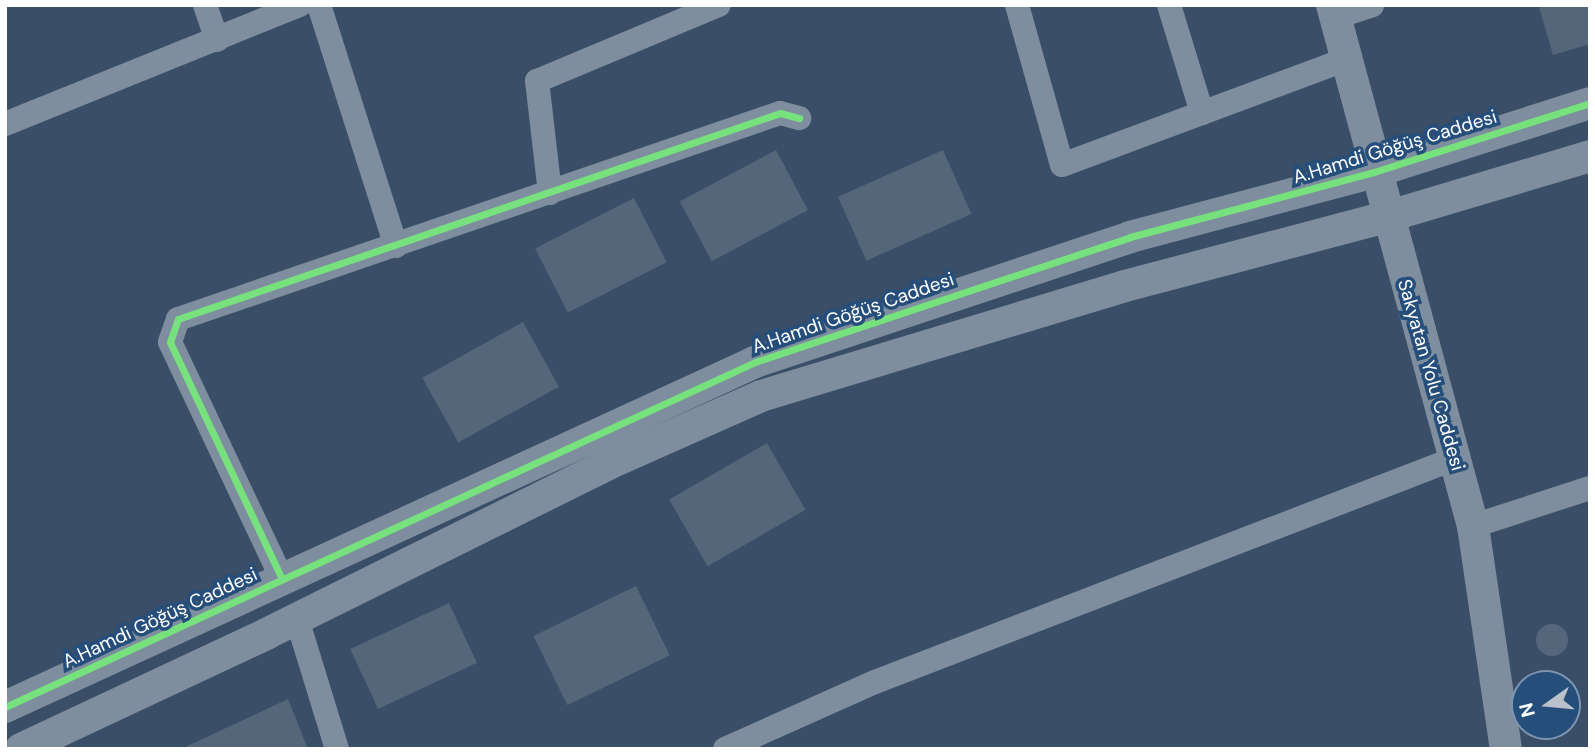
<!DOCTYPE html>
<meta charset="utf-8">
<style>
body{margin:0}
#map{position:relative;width:1595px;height:754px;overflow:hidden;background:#3a4f67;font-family:"DM Sans",sans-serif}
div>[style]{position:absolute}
.building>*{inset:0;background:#546679;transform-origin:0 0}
.round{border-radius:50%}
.minor>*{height:24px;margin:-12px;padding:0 12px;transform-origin:12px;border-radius:12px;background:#7e8e9e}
.tertiary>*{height:32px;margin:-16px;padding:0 16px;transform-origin:16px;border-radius:16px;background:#7e8e9e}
.cycleway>*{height:7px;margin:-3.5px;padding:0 3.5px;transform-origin:3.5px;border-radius:3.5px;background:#77e17e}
span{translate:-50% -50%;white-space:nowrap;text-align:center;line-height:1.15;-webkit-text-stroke:7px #264e7b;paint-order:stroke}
.street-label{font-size:19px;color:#fff}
.frame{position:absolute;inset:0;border:7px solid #fff;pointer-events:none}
.north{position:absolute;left:1511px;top:670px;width:70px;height:70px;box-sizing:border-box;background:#264e7b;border:2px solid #7d95b0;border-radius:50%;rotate:255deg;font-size:19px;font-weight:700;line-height:28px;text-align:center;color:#fff}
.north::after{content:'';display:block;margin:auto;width:24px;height:32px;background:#bac1ca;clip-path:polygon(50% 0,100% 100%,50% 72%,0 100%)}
</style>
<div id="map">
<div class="building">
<div style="clip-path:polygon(1543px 5px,1590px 5px,1590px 44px,1553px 55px,1539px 7px)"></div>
<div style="left:776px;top:150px;width:68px;height:109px;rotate:62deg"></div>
<div style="left:943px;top:150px;width:70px;height:115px;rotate:66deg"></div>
<div style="left:634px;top:198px;width:72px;height:111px;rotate:63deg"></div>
<div style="left:523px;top:322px;width:74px;height:115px;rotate:61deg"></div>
<div style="left:767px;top:443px;width:77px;height:113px;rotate:60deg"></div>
<div style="left:636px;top:586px;width:77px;height:114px;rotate:64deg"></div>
<div style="left:449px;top:603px;width:66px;height:109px;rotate:65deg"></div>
<div class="round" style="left:1536px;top:624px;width:32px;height:32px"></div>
<div style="clip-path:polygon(288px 699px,308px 749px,181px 749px)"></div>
</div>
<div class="minor">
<div style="left:205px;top:5px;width:37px;rotate:71deg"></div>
<div style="left:319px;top:5px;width:253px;rotate:72.3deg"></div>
<div style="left:1017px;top:5px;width:166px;rotate:74.3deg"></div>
<div style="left:1062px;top:165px;width:304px;rotate:-20.4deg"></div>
<div style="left:1169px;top:5px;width:113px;rotate:73deg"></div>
<div style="left:1336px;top:17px;width:38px;rotate:-18deg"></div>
<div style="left:5px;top:124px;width:318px;rotate:-22deg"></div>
<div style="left:550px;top:193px;width:113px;rotate:-96.6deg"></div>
<div style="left:537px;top:81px;width:197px;rotate:-22.7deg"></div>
<div style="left:1473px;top:526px;width:123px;rotate:-18deg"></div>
<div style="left:282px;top:579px;width:262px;rotate:-115.3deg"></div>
<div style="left:170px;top:342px;width:24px;rotate:-71deg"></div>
<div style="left:178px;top:319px;width:636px;rotate:-18.89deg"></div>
<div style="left:780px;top:113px;width:20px;rotate:15deg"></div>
<div style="left:297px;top:619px;width:136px;rotate:72.9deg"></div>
<div style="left:725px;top:749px;width:164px;rotate:-24.1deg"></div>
<div style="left:875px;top:682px;width:623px;rotate:-21.08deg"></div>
</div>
<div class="tertiary">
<div style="left:1332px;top:5px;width:540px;rotate:74.86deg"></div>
<div style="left:1473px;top:526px;width:225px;rotate:81.6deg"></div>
<div style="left:5px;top:707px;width:826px;rotate:-24.7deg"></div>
<div style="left:755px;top:362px;width:395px;rotate:-18.4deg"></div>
<div style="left:1130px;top:237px;width:253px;rotate:-14.9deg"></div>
<div style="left:1374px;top:172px;width:227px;rotate:-17.7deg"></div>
<div style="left:21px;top:749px;width:271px;rotate:-25.1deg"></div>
<div style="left:266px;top:634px;width:394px;rotate:-26.4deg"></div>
<div style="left:619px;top:459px;width:155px;rotate:-23.9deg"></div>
<div style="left:761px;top:396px;width:380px;rotate:-16.8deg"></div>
<div style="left:1125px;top:286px;width:270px;rotate:-14.8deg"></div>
<div style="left:1386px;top:217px;width:213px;rotate:-16.6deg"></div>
</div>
<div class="cycleway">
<div style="left:282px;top:579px;width:262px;rotate:-115.3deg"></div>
<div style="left:170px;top:342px;width:24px;rotate:-71deg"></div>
<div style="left:178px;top:319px;width:636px;rotate:-18.89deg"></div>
<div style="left:780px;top:113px;width:20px;rotate:15deg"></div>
<div style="left:5px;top:707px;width:826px;rotate:-24.7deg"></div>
<div style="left:755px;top:362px;width:395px;rotate:-18.4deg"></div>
<div style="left:1130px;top:237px;width:253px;rotate:-14.9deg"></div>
<div style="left:1374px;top:172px;width:227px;rotate:-17.7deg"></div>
</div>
<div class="street-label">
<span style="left:1395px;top:147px;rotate:-17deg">A.Hamdi Göğüş Caddesi</span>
<span style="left:853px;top:313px;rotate:-19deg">A.Hamdi Göğüş Caddesi</span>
<span style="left:1431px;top:375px;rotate:74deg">Sakyatan Yolu Caddesi</span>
<span style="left:160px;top:618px;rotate:-25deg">A.Hamdi Göğüş Caddesi</span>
</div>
<div class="frame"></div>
<div class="north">N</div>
</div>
